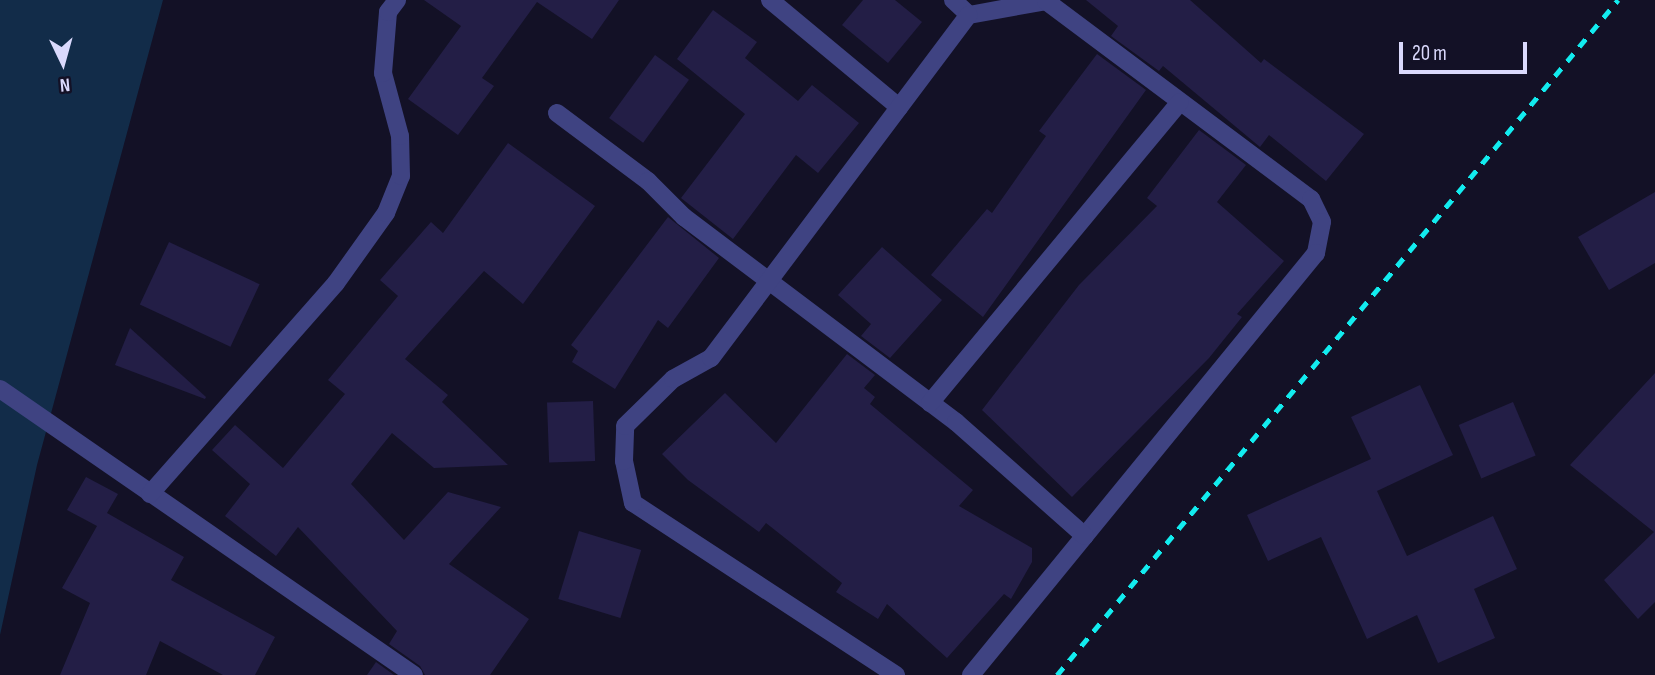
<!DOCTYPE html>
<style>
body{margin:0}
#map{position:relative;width:1655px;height:675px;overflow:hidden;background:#131126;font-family:"Sofia Sans Condensed",sans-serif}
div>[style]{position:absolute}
.water>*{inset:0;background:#122c49}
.building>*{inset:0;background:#231e46;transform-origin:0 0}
.minor>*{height:18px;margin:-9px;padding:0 9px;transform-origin:9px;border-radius:9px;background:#3f4382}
.rail>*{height:5px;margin-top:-2.5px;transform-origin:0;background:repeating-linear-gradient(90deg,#12ecef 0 10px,transparent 0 19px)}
span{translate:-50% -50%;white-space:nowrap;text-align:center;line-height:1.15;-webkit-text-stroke:5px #131126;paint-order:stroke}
.north{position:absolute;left:28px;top:28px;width:70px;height:70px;-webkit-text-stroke:5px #131126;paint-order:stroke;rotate:175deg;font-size:19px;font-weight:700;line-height:28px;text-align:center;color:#dad9fc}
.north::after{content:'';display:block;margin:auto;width:24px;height:32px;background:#dad9fc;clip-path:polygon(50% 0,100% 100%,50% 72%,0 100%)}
.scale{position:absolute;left:1399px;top:42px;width:128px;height:32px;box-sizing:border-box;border:4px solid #dad9fc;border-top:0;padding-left:9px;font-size:21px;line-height:24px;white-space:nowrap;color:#dad9fc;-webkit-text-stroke:5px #131126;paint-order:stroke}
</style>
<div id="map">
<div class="water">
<div style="clip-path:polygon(0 0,163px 0,37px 465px,0 635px)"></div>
</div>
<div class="building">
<div style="clip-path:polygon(424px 0,619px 0,592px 39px,537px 2px,482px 78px,494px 86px,458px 135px,408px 99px,461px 26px)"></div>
<div style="clip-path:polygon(863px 0,895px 0,922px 22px,888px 63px,842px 25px)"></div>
<div style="clip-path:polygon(1086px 0,1190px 0,1261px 63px,1264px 59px,1364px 134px,1326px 181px,1269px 135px,1260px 147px,1163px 66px,1159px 71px,1111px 36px,1118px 26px)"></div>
<div style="clip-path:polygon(713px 10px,757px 42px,745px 58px,798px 101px,812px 85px,859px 123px,818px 173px,796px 155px,733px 239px,681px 198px,745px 114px,677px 59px)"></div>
<div style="clip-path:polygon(1097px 54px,1146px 90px,983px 317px,931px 275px,987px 209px,992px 213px,1046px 136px,1039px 131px)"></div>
<div style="left:655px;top:55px;width:42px;height:78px;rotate:36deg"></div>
<div style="clip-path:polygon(1199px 130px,1246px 165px,1217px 202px,1284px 261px,1237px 314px,1242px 317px,1209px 358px,1072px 497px,982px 410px,1079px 285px,1157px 206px,1147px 198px)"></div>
<div style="clip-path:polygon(508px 143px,595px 206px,523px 304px,484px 271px,405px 359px,448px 395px,442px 402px,508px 465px,434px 468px,392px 433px,351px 484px,404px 540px,448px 492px,501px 507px,449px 564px,529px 619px,490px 675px,425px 675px,420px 666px,389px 644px,397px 631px,298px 527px,276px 556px,225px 516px,250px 484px,212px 450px,235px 425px,283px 468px,345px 394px,328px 380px,398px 296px,380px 280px,431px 222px,443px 233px)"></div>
<div style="clip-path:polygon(1655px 192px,1655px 263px,1609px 290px,1578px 237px)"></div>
<div style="clip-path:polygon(668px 217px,719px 258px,668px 328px,658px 320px,615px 389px,572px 362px,578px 351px,571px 345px)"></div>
<div style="left:169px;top:242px;width:100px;height:69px;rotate:25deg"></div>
<div style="clip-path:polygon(882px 247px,942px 300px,890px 358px,861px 336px,871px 324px,838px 295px)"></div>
<div style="clip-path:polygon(130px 328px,206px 397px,205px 399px,115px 365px)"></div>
<div style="clip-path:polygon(847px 354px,875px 375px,864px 388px,875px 397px,870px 404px,973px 490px,959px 506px,1032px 548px,1032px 562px,1011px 599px,1004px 594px,947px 658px,887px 604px,878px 619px,836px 592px,842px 583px,766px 523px,759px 532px,688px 480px,662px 454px,725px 393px,776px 443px)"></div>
<div style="clip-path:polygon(1655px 373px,1655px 602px,1638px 619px,1604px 580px,1654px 532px,1570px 465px)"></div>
<div style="clip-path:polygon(1420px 385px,1453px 455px,1377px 491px,1407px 556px,1493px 516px,1517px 569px,1474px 589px,1495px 638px,1438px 663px,1417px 615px,1367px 639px,1321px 537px,1268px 561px,1247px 515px,1371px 459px,1351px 417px)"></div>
<div style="left:593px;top:401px;width:60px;height:46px;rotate:88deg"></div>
<div style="left:1513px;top:402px;width:58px;height:59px;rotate:67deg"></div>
<div style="clip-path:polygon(86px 477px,118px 494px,107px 513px,184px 557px,171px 580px,275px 637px,255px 675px,223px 675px,160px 641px,146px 675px,60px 675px,90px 603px,62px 588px,97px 526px,67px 510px)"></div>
<div style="left:579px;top:531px;width:65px;height:71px;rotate:17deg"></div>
<div style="clip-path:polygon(376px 662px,394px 675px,367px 675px)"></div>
</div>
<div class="minor">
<div style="left:770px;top:0;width:168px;rotate:39.7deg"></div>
<div style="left:953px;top:0;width:22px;rotate:43deg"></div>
<div style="left:969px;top:15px;width:78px;rotate:-10.3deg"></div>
<div style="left:1046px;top:1px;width:331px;rotate:36.8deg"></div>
<div style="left:1311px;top:199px;width:25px;rotate:64deg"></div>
<div style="left:1322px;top:222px;width:32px;rotate:101deg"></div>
<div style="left:1316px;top:253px;width:545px;rotate:129.27deg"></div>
<div style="left:557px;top:113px;width:114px;rotate:36.8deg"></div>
<div style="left:648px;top:181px;width:51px;rotate:45deg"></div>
<div style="left:684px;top:217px;width:341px;rotate:37deg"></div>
<div style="left:956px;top:422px;width:172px;rotate:41.5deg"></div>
<div style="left:0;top:389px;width:503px;rotate:34.64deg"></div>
<div style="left:930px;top:403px;width:391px;rotate:-50.3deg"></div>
<div style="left:150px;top:494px;width:281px;rotate:-48.6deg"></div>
<div style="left:336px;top:283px;width:86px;rotate:-54.5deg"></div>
<div style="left:386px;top:213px;width:40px;rotate:-68deg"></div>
<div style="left:401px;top:176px;width:40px;rotate:-91.4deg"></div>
<div style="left:400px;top:136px;width:65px;rotate:-105.1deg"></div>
<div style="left:383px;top:73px;width:61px;rotate:-85.3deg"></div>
<div style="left:388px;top:12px;width:15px;rotate:-53deg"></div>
<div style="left:896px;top:675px;width:314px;rotate:-146.8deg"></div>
<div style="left:633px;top:503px;width:43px;rotate:-102.1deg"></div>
<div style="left:624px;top:461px;width:35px;rotate:-88deg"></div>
<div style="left:625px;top:426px;width:67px;rotate:-44.4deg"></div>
<div style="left:673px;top:379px;width:43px;rotate:-28.9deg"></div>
<div style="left:711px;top:358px;width:429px;rotate:-53.1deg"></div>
</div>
<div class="rail">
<div style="left:1057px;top:675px;width:878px;rotate:-50.27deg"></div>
</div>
<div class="north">N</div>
<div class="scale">20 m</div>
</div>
